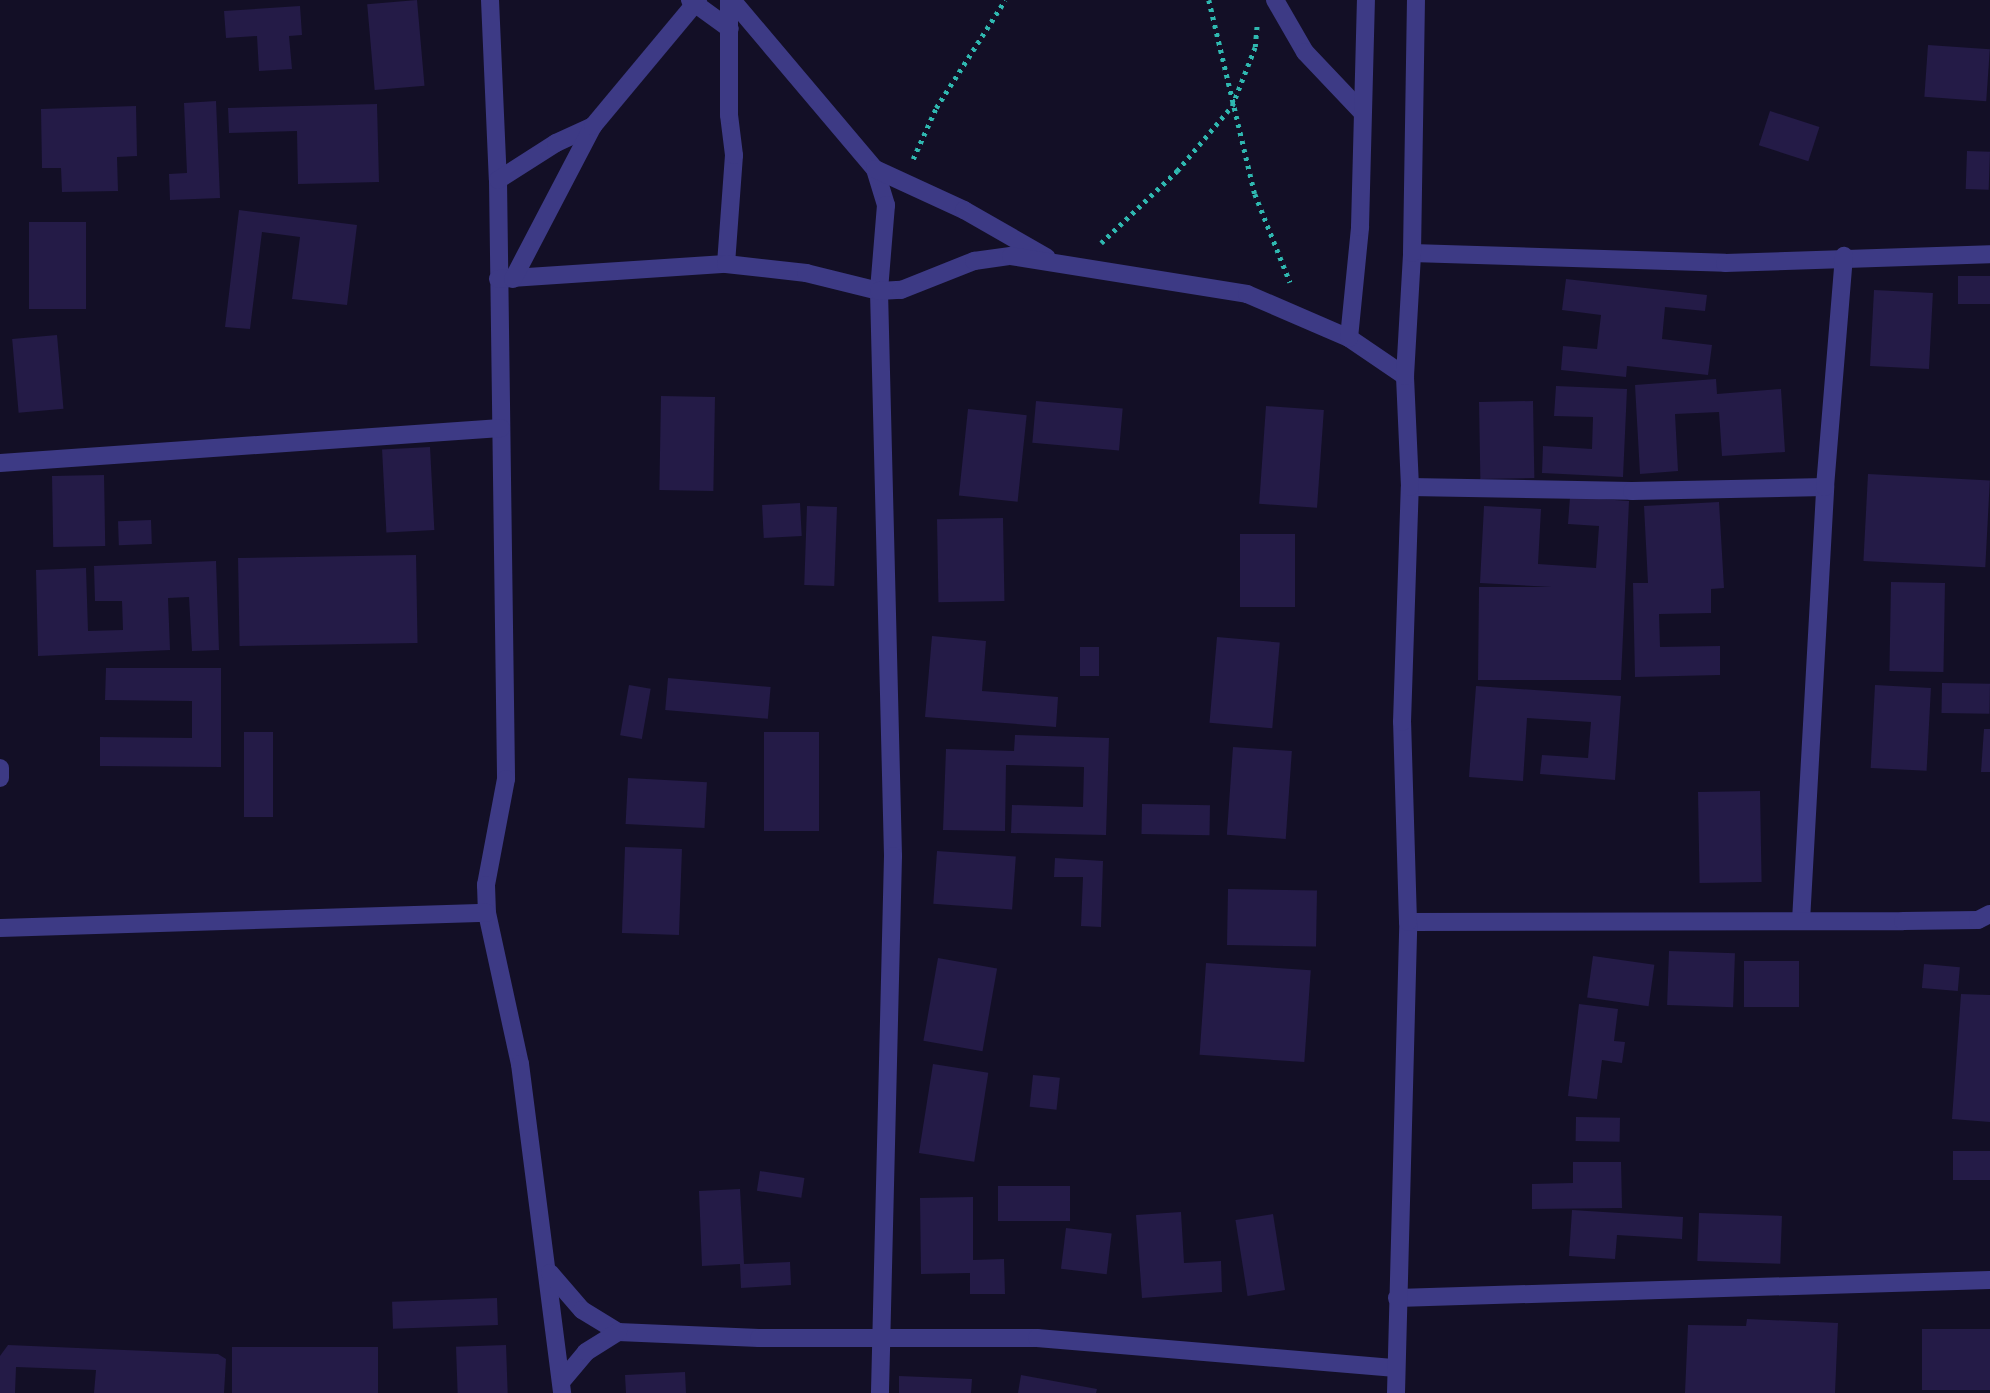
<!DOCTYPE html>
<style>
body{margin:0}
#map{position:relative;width:1990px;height:1393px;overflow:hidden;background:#130f26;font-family:Jost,sans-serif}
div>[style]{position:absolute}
.building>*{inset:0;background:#241b47;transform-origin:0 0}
.path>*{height:4.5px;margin-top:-2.25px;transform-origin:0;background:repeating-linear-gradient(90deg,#2fb8b0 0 3.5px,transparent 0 8.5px)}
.minor>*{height:18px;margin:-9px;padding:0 9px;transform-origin:9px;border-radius:9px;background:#3d3a85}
span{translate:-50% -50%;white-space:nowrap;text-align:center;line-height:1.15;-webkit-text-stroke:5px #130f26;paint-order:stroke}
</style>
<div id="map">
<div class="building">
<div style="left:417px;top:0;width:86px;height:50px;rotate:85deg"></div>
<div style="clip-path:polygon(300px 6px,302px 35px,289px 36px,292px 69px,259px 71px,257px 36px,226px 38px,224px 11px)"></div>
<div style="left:1928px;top:45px;width:62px;height:52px;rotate:4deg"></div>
<div style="clip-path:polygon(216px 101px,220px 198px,170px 200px,169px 174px,187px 173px,184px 103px)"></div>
<div style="clip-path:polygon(377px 104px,379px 182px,298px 184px,297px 131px,229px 133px,228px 108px)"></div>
<div style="clip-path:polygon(136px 106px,137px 156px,117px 157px,118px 191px,62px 192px,61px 168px,42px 168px,41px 109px)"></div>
<div style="left:1770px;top:111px;width:52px;height:36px;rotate:18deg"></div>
<div style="left:1967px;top:151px;width:23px;height:38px;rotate:2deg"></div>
<div style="clip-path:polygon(239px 210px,357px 225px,347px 305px,292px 299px,300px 237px,262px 232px,250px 329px,225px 327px)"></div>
<div style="left:29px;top:222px;width:57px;height:87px"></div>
<div style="left:1990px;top:276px;width:28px;height:32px;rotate:90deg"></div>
<div style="clip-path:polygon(1566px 279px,1707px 295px,1705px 311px,1665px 307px,1662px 339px,1712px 345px,1708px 375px,1627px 366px,1626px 377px,1561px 370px,1563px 346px,1597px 349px,1601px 315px,1562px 310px)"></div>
<div style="left:1874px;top:290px;width:59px;height:76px;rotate:3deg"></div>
<div style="left:57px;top:335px;width:74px;height:45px;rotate:85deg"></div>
<div style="clip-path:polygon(1716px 379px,1717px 394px,1781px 389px,1785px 452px,1722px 456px,1719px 412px,1675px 414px,1678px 471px,1640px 474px,1635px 385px)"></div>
<div style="clip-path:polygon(1556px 386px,1627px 389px,1623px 477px,1542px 473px,1543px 446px,1592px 449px,1593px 417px,1554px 416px)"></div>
<div style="left:661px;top:396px;width:54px;height:94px;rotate:1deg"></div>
<div style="left:1036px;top:401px;width:87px;height:42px;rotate:5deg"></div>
<div style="left:1533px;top:401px;width:77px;height:54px;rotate:89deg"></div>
<div style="left:1266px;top:406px;width:58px;height:98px;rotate:4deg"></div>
<div style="left:968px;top:409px;width:59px;height:87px;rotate:6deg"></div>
<div style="left:430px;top:447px;width:83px;height:48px;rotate:87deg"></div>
<div style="left:1868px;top:474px;width:122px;height:87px;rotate:3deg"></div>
<div style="left:104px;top:475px;width:71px;height:52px;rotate:89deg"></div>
<div style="clip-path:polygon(1570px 497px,1629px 501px,1621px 680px,1478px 680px,1479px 587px,1552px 587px,1480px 583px,1484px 506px,1541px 509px,1538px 564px,1596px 568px,1599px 526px,1568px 524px)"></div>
<div style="clip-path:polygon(1719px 502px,1724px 588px,1711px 589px,1711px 613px,1659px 614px,1660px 647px,1720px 646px,1720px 675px,1635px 677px,1633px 583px,1648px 583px,1644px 506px)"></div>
<div style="left:800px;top:503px;width:33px;height:38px;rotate:87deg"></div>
<div style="left:807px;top:506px;width:30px;height:79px;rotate:2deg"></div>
<div style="left:1003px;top:518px;width:83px;height:66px;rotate:89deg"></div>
<div style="left:151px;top:520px;width:24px;height:33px;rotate:88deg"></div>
<div style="left:1295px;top:534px;width:73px;height:55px;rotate:90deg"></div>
<div style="left:416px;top:555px;width:88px;height:178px;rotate:89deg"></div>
<div style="clip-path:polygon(216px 561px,219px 650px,192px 651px,189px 597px,168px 598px,170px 650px,38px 656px,36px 570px,86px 568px,88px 631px,123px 630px,122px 601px,95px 601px,94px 566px)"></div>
<div style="left:1891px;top:582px;width:54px;height:89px;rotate:1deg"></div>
<div style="clip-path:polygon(932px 636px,986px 641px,982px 691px,1058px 697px,1056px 727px,925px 717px)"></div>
<div style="left:1217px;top:637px;width:63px;height:86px;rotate:5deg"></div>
<div style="left:1080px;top:647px;width:19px;height:29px"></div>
<div style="clip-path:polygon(106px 668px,221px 668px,221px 767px,100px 766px,100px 737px,192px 738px,192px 701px,105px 700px)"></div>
<div style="left:668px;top:678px;width:103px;height:32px;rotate:5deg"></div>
<div style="left:1942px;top:683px;width:48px;height:30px;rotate:1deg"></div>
<div style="left:629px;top:685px;width:22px;height:51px;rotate:10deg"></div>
<div style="left:1875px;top:685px;width:56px;height:83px;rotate:3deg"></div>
<div style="clip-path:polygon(1476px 686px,1621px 696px,1615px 780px,1540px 774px,1542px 755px,1588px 758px,1591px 722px,1527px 718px,1523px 781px,1469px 777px)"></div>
<div style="clip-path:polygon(1984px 729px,1990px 729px,1990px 772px,1981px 772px)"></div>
<div style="left:244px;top:732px;width:29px;height:85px"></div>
<div style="left:764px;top:732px;width:55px;height:99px"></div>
<div style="clip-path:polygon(1015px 735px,1109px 738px,1106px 835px,1011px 833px,1012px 805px,1083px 807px,1084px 767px,1006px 765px,1005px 831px,943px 830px,946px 749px,1014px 751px)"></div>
<div style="left:1233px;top:747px;width:59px;height:88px;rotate:4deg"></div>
<div style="left:628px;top:778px;width:79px;height:46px;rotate:3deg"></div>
<div style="left:1760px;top:791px;width:91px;height:62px;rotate:89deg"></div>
<div style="left:1142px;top:804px;width:68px;height:30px;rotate:1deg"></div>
<div style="left:625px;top:847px;width:57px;height:86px;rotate:2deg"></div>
<div style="left:937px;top:851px;width:79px;height:53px;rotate:4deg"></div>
<div style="clip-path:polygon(1055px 858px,1103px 861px,1101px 927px,1081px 926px,1083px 877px,1054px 877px)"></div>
<div style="left:1228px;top:889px;width:89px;height:56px;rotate:1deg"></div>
<div style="left:1669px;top:951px;width:66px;height:54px;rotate:2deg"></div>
<div style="left:1593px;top:956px;width:62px;height:42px;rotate:8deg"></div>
<div style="left:938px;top:958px;width:60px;height:84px;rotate:10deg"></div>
<div style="left:1744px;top:961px;width:55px;height:46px"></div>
<div style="left:1206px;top:963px;width:105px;height:92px;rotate:4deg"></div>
<div style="left:1924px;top:964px;width:36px;height:24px;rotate:5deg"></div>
<div style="clip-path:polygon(1961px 994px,1990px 995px,1990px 1122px,1952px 1119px)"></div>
<div style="clip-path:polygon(1579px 1004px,1618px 1009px,1614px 1041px,1625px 1042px,1622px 1063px,1602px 1060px,1597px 1099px,1568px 1096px)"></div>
<div style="left:933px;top:1064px;width:56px;height:90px;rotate:9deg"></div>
<div style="left:1033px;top:1075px;width:27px;height:32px;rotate:6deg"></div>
<div style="left:1576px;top:1117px;width:44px;height:24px;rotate:1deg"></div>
<div style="left:1990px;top:1151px;width:29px;height:37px;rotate:90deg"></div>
<div style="clip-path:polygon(1573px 1162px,1621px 1162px,1622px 1208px,1532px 1209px,1532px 1184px,1573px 1183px)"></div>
<div style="left:760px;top:1171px;width:45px;height:20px;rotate:9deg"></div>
<div style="left:1070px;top:1186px;width:35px;height:72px;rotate:90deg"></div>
<div style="clip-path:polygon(740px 1189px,744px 1264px,790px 1262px,791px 1285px,741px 1288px,740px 1264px,702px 1266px,699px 1191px)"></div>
<div style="clip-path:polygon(973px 1197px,973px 1260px,1004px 1259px,1005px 1294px,970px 1294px,970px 1273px,921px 1274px,920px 1198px)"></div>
<div style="clip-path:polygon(1572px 1210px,1683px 1217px,1682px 1239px,1617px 1235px,1615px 1259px,1569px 1256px)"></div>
<div style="clip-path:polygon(1181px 1212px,1184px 1263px,1221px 1261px,1222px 1292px,1142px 1298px,1136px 1215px)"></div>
<div style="left:1699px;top:1213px;width:83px;height:48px;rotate:2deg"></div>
<div style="left:1273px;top:1214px;width:77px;height:38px;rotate:81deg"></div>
<div style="left:1066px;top:1228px;width:46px;height:41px;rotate:7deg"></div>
<div style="left:497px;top:1298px;width:27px;height:105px;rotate:88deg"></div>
<div style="clip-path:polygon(1747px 1319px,1838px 1323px,1835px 1393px,1685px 1393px,1688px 1325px,1746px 1326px)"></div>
<div style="left:1990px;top:1329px;width:61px;height:68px;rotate:90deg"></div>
<div style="clip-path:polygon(8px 1345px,218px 1354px,226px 1359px,224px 1393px,94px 1393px,96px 1370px,16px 1367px,15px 1393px,0 1393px,0 1356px)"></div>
<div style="left:506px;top:1345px;width:48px;height:50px;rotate:88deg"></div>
<div style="left:378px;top:1347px;width:46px;height:146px;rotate:90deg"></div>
<div style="clip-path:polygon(685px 1372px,686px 1393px,626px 1393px,625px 1375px)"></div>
<div style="clip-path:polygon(1021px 1375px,1097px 1389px,1096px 1393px,1018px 1393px)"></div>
<div style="clip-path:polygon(899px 1376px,972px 1379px,971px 1393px,899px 1393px)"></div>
</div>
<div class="path">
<div style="left:1209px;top:0;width:199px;rotate:76.7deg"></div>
<div style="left:1255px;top:194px;width:95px;rotate:68.3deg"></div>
<div style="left:913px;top:159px;width:56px;rotate:-65.7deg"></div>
<div style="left:936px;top:108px;width:128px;rotate:-57.4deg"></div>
<div style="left:1101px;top:243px;width:105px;rotate:-43.5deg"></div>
<div style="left:1177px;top:171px;width:85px;rotate:-49.8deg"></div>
<div style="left:1232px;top:106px;width:63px;rotate:-68.7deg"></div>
<div style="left:1255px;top:47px;width:21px;rotate:-85deg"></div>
</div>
<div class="minor">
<div style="left:490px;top:0;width:180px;rotate:87.5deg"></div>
<div style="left:498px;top:180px;width:599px;rotate:89.23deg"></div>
<div style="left:506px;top:779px;width:108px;rotate:100.7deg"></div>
<div style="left:486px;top:885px;width:28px;rotate:88deg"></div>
<div style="left:487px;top:913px;width:155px;rotate:77.7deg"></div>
<div style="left:520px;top:1064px;width:332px;rotate:82.7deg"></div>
<div style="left:690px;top:0;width:49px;rotate:35.9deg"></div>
<div style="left:732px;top:0;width:221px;rotate:49.8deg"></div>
<div style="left:875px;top:169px;width:38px;rotate:73deg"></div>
<div style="left:886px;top:205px;width:86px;rotate:94.7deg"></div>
<div style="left:879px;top:291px;width:565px;rotate:88.58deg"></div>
<div style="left:893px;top:856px;width:537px;rotate:91.39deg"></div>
<div style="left:1275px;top:0;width:60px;rotate:60deg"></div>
<div style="left:1305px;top:52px;width:83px;rotate:46.5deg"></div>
<div style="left:875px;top:169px;width:98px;rotate:24.7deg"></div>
<div style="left:964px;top:210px;width:95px;rotate:29.8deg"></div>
<div style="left:498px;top:180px;width:69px;rotate:-32.5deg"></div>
<div style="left:556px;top:143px;width:41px;rotate:-24.7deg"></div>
<div style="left:1412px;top:253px;width:313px;rotate:1.8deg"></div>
<div style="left:1725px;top:263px;width:265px;rotate:-1.9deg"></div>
<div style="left:726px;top:264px;width:109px;rotate:-85.8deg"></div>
<div style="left:734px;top:155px;width:40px;rotate:-97.1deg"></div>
<div style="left:729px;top:115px;width:115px;rotate:-90deg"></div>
<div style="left:498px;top:279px;width:228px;rotate:-3.8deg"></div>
<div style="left:726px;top:264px;width:81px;rotate:6.4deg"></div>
<div style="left:806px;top:273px;width:75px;rotate:13.9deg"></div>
<div style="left:879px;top:291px;width:22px;rotate:-3deg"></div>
<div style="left:901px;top:290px;width:79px;rotate:-21.7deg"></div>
<div style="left:974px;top:261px;width:37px;rotate:-8deg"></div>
<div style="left:1011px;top:256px;width:239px;rotate:9.1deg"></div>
<div style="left:1247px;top:294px;width:111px;rotate:23.3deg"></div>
<div style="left:1349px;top:338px;width:68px;rotate:34.2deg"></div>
<div style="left:513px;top:279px;width:173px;rotate:-62.4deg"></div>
<div style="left:593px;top:126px;width:164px;rotate:-50.2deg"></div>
<div style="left:1349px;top:338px;width:112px;rotate:-84.3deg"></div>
<div style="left:1360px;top:227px;width:227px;rotate:-88.5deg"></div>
<div style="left:0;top:463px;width:502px;rotate:-4deg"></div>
<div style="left:1410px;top:487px;width:222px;rotate:1deg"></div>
<div style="left:1632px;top:491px;width:193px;rotate:-1.2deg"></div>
<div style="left:0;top:768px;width:10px;rotate:90deg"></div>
<div style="left:1801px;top:921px;width:435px;rotate:-86.8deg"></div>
<div style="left:1825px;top:487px;width:232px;rotate:-85.3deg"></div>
<div style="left:1408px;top:922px;width:495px;rotate:-0.1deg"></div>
<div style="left:1903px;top:921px;width:75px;rotate:-0.8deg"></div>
<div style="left:1978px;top:920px;width:13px;rotate:-27deg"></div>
<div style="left:0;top:928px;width:487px;rotate:-1.8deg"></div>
<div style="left:550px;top:1273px;width:49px;rotate:49.1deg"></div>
<div style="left:582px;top:1310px;width:42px;rotate:31.4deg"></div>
<div style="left:618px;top:1332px;width:141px;rotate:2.4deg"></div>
<div style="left:759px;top:1338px;width:278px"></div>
<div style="left:1037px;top:1338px;width:360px;rotate:4.8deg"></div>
<div style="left:1397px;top:1298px;width:593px;rotate:-1.74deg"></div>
<div style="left:561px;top:1382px;width:39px;rotate:-50deg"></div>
<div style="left:586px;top:1352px;width:38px;rotate:-32deg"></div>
<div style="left:1396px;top:1393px;width:471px;rotate:-88.5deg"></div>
<div style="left:1408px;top:922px;width:200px;rotate:-91.7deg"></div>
<div style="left:1402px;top:722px;width:235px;rotate:-88.1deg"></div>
<div style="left:1410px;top:487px;width:111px;rotate:-92.6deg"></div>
<div style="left:1405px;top:376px;width:123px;rotate:-86.7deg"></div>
<div style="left:1412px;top:253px;width:253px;rotate:-89.1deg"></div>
</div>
</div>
